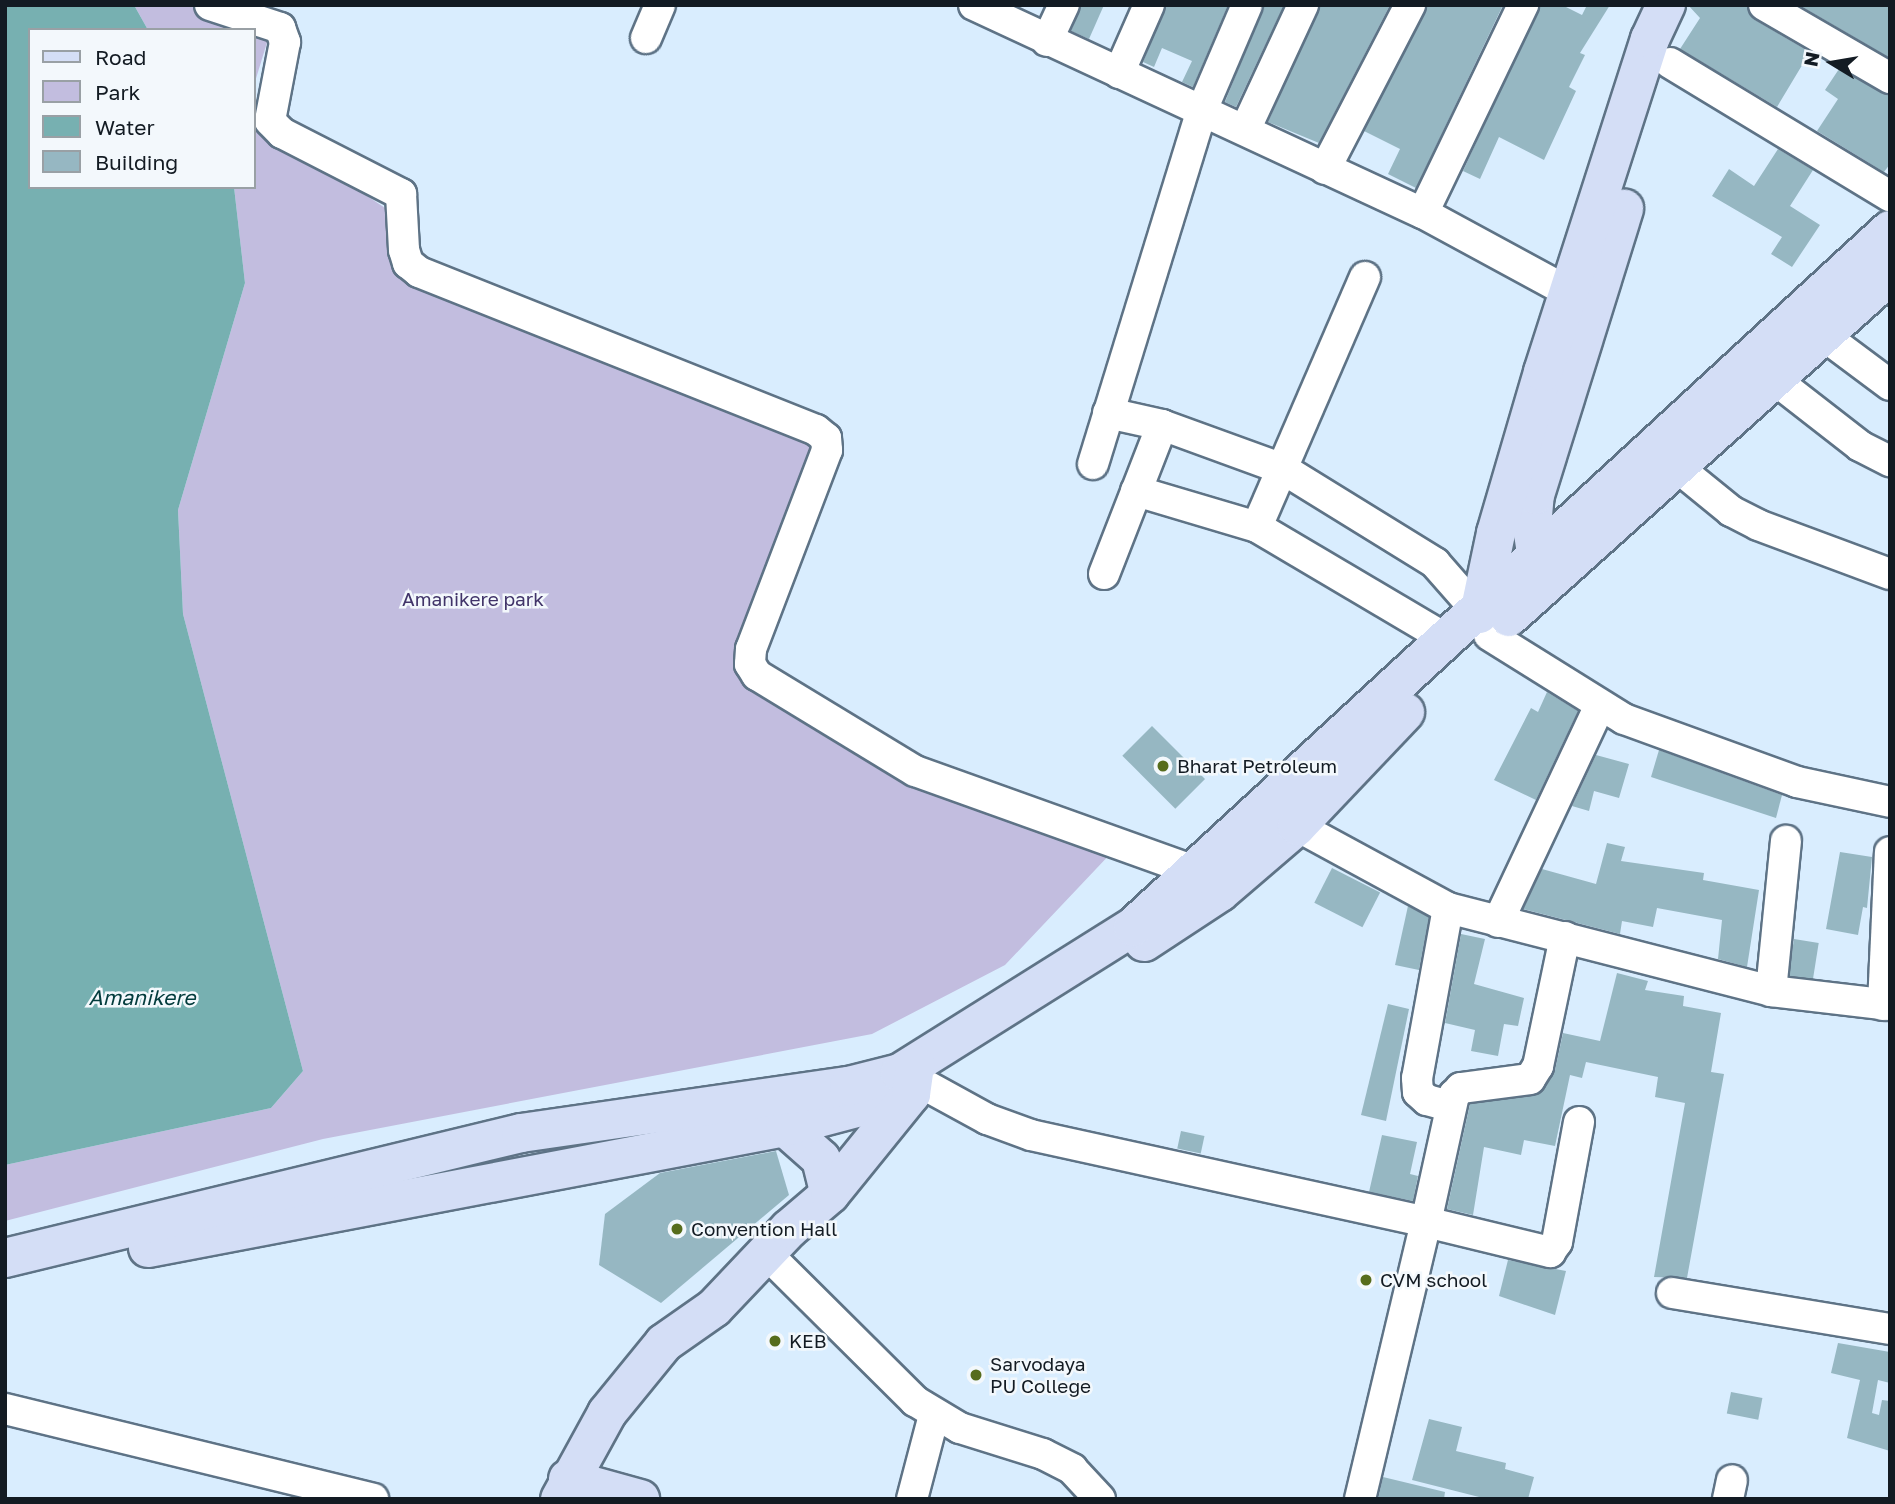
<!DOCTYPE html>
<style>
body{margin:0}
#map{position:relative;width:1895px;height:1504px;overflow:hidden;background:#d9edfe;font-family:"Golos Text",sans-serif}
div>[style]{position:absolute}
.green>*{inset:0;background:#c2bddf}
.water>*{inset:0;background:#77b0b1}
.building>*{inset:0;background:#96b7c2;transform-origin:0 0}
.roads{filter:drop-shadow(2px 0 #5e7386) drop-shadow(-2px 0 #5e7386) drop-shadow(0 2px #5e7386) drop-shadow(0 -2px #5e7386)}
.minor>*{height:30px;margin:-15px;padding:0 15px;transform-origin:15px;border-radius:15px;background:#fff}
.major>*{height:38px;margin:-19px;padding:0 19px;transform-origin:19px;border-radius:19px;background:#d4def6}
.dots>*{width:19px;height:19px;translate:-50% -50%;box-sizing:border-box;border:4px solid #f3f8fc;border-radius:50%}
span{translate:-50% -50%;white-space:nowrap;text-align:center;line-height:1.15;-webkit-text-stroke:5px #f3f8fc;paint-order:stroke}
.park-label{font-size:19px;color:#413469}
.poi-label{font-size:19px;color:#131b23}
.left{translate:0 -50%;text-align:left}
.water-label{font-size:21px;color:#033c3d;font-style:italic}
.frame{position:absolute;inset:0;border:7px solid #131b23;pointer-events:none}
.legend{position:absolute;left:28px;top:28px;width:228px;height:161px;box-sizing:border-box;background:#f3f8fc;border:2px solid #99a0a5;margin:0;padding:9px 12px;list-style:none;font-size:21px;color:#131b23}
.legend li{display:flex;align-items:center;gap:14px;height:35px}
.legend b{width:35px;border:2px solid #99a0a5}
.north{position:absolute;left:1797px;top:28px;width:70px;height:70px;-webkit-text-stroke:5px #f3f8fc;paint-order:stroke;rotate:281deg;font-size:19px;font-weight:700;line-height:28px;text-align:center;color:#131b23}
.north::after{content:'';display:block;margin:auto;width:24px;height:32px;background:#131b23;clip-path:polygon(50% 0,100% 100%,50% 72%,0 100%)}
</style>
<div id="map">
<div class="green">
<div style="clip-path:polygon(134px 5px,189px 5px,252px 30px,148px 30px)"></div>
<div style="clip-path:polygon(254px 30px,269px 36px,254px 85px)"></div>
<div style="clip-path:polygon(254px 120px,391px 212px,390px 264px,837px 433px,748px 665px,825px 733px,1131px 832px,1005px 965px,872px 1034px,323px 1139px,5px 1221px,5px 1165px,271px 1108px,303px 1071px,183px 614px,178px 510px,245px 283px,234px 187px,254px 187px)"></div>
</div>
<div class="water">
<div style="clip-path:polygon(5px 5px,134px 5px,148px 30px,30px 30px,30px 187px,234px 187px,245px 283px,178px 510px,183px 614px,303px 1071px,271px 1108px,5px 1165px)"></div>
</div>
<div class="building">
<div style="clip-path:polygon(1081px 5px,1104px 5px,1089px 39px,1071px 31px)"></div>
<div style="clip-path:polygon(1166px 5px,1228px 5px,1193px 87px,1182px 82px,1192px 61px,1162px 48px,1154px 67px,1143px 62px)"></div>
<div style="clip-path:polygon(1264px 5px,1284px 5px,1236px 107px,1225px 102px)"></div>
<div style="clip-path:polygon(1320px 5px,1390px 5px,1319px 143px,1268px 122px)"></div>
<div style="clip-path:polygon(1427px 5px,1503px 5px,1416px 188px,1388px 174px,1400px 149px,1364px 131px)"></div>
<div style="clip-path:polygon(1540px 5px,1562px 5px,1582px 15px,1587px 5px,1610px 5px,1580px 53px,1585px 55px,1569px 87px,1576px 91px,1544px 160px,1499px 137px,1480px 179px,1463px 171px)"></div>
<div style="clip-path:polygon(1688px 5px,1747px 5px,1755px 20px,1810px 52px,1777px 107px,1680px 49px,1700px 18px)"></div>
<div style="clip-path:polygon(1799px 5px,1890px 5px,1890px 58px)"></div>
<div style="clip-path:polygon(1839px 69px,1890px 95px,1890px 164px,1884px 172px,1817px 131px,1838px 99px,1825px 90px)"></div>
<div style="clip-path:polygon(1778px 149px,1813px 170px,1790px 206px,1820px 225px,1792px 267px,1771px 254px,1782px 237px,1712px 196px,1729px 169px,1754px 186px)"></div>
<div style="clip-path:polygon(1547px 692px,1578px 711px,1536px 800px,1494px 780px,1531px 708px,1538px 712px)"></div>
<div style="left:1152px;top:726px;width:75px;height:42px;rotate:45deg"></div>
<div style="clip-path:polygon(1659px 750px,1782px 795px,1776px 818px,1651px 777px)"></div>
<div style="clip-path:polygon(1596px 755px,1629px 764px,1619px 798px,1594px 791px,1589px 811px,1572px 806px)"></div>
<div style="clip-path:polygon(1607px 843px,1625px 847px,1621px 861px,1704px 873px,1703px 880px,1759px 890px,1747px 967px,1718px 959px,1722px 920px,1657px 908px,1653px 927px,1622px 921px,1620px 934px,1523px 909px,1542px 869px,1596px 884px)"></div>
<div style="clip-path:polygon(1840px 852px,1872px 857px,1867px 908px,1863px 907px,1858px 935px,1826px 929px)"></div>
<div style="left:1332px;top:868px;width:54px;height:39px;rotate:27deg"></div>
<div style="clip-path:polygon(1408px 906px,1429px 917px,1419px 970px,1395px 965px)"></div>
<div style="clip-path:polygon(1461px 934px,1485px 939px,1474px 984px,1524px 998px,1518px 1026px,1504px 1024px,1498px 1056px,1471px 1051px,1475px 1030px,1445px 1023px)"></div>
<div style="left:1794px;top:939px;width:25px;height:37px;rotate:9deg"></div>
<div style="clip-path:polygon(1617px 973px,1648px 981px,1645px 990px,1684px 996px,1683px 1006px,1721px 1013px,1711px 1072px,1724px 1074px,1687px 1278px,1654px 1277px,1685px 1103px,1655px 1097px,1658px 1077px,1586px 1062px,1582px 1078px,1570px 1075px,1555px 1146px,1524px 1140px,1521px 1155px,1484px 1147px,1473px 1215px,1447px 1209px,1470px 1104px,1540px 1093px,1555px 1070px,1563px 1033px,1600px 1041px)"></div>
<div style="clip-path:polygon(1388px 1004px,1409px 1009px,1386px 1121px,1361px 1115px)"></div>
<div style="left:1181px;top:1131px;width:24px;height:18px;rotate:12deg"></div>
<div style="clip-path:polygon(1382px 1135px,1417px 1142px,1410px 1174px,1418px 1176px,1413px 1201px,1369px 1192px)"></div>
<div style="clip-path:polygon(776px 1151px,789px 1195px,661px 1303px,599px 1265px,605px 1214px,660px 1173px)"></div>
<div style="clip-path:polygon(1508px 1260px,1566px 1271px,1555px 1315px,1499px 1296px)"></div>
<div style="clip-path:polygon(1838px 1343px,1890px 1352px,1890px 1383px,1878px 1380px,1872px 1413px,1879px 1415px,1882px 1400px,1890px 1401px,1890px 1451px,1847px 1438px,1860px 1380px,1831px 1373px)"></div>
<div style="left:1731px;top:1392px;width:32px;height:22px;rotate:11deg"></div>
<div style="clip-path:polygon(1429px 1419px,1462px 1427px,1456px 1451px,1506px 1463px,1505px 1469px,1534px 1477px,1528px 1499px,1487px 1499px,1412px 1480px)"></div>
<div style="clip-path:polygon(1383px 1477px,1445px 1492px,1444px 1499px,1378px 1499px)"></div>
</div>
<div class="roads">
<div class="minor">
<div style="left:210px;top:5px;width:74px;rotate:18.2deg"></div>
<div style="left:280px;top:28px;width:15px;rotate:70deg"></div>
<div style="left:285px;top:42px;width:80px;rotate:100.8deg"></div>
<div style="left:270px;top:121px;width:17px;rotate:45deg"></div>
<div style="left:282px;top:133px;width:134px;rotate:27.1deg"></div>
<div style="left:401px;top:194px;width:56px;rotate:86.9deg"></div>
<div style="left:404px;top:250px;width:14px;rotate:73deg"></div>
<div style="left:408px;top:263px;width:14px;rotate:39deg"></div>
<div style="left:419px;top:272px;width:427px;rotate:21.7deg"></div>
<div style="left:816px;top:430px;width:13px;rotate:39deg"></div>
<div style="left:826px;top:438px;width:12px;rotate:85deg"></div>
<div style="left:827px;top:450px;width:213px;rotate:110.9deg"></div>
<div style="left:751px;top:649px;width:15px;rotate:94deg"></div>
<div style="left:750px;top:664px;width:13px;rotate:58deg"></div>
<div style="left:757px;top:675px;width:185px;rotate:31.3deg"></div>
<div style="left:915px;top:771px;width:297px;rotate:19.7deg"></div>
<div style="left:974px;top:5px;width:495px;rotate:24.9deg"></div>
<div style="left:1423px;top:213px;width:184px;rotate:28.5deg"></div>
<div style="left:1764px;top:5px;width:146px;rotate:30.1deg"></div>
<div style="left:646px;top:38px;width:36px;rotate:-67deg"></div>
<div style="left:1047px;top:41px;width:40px;rotate:-65deg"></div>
<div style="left:1670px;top:63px;width:257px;rotate:31.2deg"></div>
<div style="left:1119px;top:73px;width:74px;rotate:-66.2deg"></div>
<div style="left:1245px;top:130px;width:138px;rotate:-65.1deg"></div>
<div style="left:1325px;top:169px;width:185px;rotate:-62.6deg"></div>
<div style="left:1423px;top:213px;width:231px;rotate:-64.3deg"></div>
<div style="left:1365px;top:277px;width:272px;rotate:113.4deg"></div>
<div style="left:1257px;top:527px;width:222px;rotate:30.6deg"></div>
<div style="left:1823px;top:335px;width:84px;rotate:36.7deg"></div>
<div style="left:1774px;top:379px;width:109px;rotate:37.9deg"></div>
<div style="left:1860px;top:446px;width:34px;rotate:27deg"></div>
<div style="left:1108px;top:413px;width:55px;rotate:12.5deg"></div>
<div style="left:1162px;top:425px;width:129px;rotate:20deg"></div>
<div style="left:1283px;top:469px;width:179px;rotate:31.7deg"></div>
<div style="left:1435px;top:563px;width:65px;rotate:48.7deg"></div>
<div style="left:1093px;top:464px;width:370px;rotate:-72.9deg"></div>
<div style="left:1202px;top:110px;width:114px;rotate:-66.8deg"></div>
<div style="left:1677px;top:467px;width:70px;rotate:39.2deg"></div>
<div style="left:1731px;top:511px;width:30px;rotate:27deg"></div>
<div style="left:1758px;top:525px;width:141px;rotate:20.4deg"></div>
<div style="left:1136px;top:491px;width:126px;rotate:16.6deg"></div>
<div style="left:1104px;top:574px;width:160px;rotate:-68.7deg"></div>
<div style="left:1489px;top:635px;width:159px;rotate:31.9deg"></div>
<div style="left:1624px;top:719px;width:184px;rotate:20deg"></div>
<div style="left:1797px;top:782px;width:95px;rotate:12.1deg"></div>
<div style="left:1297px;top:826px;width:172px;rotate:28.5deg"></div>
<div style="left:1448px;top:908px;width:333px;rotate:14.4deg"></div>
<div style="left:1771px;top:991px;width:120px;rotate:6.7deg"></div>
<div style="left:1448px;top:908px;width:173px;rotate:100.3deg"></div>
<div style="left:1417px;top:1078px;width:14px;rotate:86deg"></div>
<div style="left:1418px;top:1092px;width:12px;rotate:42deg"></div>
<div style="left:1427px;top:1100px;width:23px;rotate:15deg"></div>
<div style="left:1498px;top:922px;width:238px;rotate:-64.8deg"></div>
<div style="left:1565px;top:937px;width:132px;rotate:101.8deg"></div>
<div style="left:1538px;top:1066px;width:15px;rotate:122deg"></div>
<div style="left:1530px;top:1079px;width:70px;rotate:172.6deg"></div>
<div style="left:1461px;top:1088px;width:10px;rotate:135deg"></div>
<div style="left:1454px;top:1095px;width:130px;rotate:102.4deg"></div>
<div style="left:1426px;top:1222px;width:128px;rotate:13.6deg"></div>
<div style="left:1550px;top:1252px;width:12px;rotate:-55deg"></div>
<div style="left:1557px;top:1242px;width:122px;rotate:-79.6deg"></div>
<div style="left:1771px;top:991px;width:151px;rotate:-84.3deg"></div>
<div style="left:1883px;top:1005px;width:153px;rotate:-87.4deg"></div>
<div style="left:925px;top:1085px;width:71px;rotate:28.7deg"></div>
<div style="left:987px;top:1119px;width:47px;rotate:20deg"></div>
<div style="left:1031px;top:1135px;width:404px;rotate:12.4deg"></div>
<div style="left:1426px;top:1222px;width:285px;rotate:103.4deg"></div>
<div style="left:767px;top:1254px;width:209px;rotate:44.8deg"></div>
<div style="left:915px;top:1401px;width:52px;rotate:31deg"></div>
<div style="left:960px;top:1428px;width:87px;rotate:17.4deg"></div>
<div style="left:1043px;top:1454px;width:33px;rotate:27deg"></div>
<div style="left:1072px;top:1469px;width:41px;rotate:47deg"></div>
<div style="left:1672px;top:1293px;width:221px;rotate:9.4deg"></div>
<div style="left:5px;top:1409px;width:379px;rotate:13.7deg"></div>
<div style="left:912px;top:1499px;width:87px;rotate:-75.3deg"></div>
<div style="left:1728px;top:1499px;width:19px;rotate:-78deg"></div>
</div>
<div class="major">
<div style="left:1539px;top:572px;width:46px;rotate:-98.8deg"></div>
<div style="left:1532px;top:527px;width:32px;rotate:-85deg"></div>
<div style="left:1535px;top:495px;width:300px;rotate:-72.7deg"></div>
<div style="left:1479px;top:614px;width:83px;rotate:-78.1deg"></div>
<div style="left:1496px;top:533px;width:168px;rotate:-73.7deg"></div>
<div style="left:1543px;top:372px;width:350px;rotate:-72.2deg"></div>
<div style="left:1650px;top:39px;width:38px;rotate:-65deg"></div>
<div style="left:1509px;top:617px;width:512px;rotate:-41.91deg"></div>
<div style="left:1144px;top:942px;width:91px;rotate:-33.3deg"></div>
<div style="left:1220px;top:892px;width:101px;rotate:-40.6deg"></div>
<div style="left:1297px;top:826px;width:157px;rotate:-46.5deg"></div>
<div style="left:785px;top:1127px;width:48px;rotate:41.6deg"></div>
<div style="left:821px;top:1159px;width:36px;rotate:76deg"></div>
<div style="left:148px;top:1248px;width:648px;rotate:-10.76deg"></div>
<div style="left:785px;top:1127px;width:93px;rotate:-14.9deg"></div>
<div style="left:5px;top:1258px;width:531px;rotate:-13.62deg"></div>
<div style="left:521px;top:1133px;width:331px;rotate:-8.2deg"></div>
<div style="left:849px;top:1086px;width:53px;rotate:-14.3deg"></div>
<div style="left:900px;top:1073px;width:275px;rotate:-32.1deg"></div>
<div style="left:1133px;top:927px;width:1029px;rotate:-42.64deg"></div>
<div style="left:568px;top:1479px;width:75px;rotate:15.5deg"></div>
<div style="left:560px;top:1499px;width:98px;rotate:-61.3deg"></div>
<div style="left:607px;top:1413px;width:90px;rotate:-50.8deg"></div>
<div style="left:664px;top:1343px;width:61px;rotate:-35deg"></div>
<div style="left:714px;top:1308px;width:109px;rotate:-46.5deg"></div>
<div style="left:789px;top:1229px;width:54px;rotate:-40.5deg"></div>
<div style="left:830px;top:1194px;width:129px;rotate:-51deg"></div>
<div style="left:911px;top:1094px;width:30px;rotate:-82deg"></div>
</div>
</div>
<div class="dots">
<div style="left:1163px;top:766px;background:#566c1c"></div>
<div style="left:677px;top:1229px;background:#566c1c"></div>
<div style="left:1366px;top:1280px;background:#566c1c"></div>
<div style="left:775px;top:1341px;background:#566c1c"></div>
<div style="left:976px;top:1375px;background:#566c1c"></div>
</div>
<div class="park-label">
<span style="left:473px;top:599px">Amanikere park</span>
</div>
<div class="poi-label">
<span class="left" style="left:1177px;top:766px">Bharat Petroleum</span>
<span class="left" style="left:691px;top:1229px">Convention Hall</span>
<span class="left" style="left:1380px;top:1280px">CVM school</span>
<span class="left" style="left:789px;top:1341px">KEB</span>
<span class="left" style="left:990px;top:1375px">Sarvodaya<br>PU College</span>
</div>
<div class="water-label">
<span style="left:142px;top:997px">Amanikere</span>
</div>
<div class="frame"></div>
<ul class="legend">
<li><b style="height:9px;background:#d4def6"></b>Road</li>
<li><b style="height:19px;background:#c2bddf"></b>Park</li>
<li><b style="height:19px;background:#77b0b1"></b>Water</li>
<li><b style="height:19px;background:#96b7c2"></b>Building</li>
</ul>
<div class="north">N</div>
</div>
